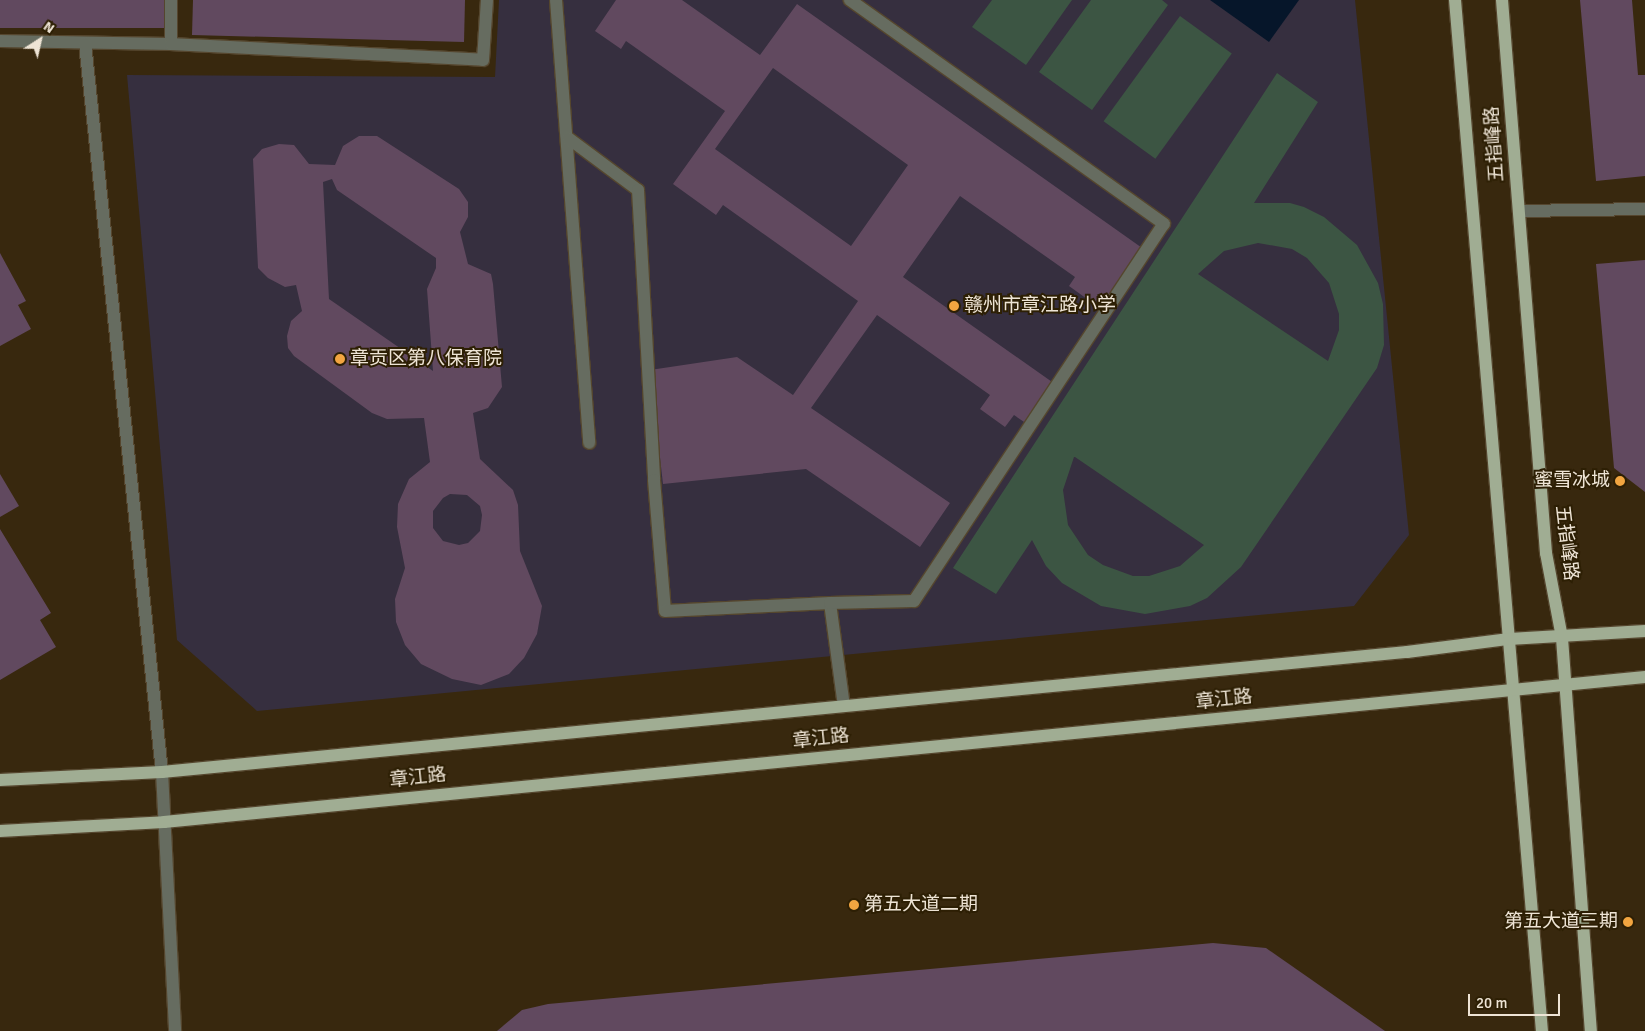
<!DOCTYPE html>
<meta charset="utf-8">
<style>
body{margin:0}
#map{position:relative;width:1645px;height:1031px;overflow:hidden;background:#38280e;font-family:Signika,"Noto Sans SC",sans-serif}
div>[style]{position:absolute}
.education>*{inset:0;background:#362f3f}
.green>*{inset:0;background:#3c5543;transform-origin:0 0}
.water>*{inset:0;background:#06162a}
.building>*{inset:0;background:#61495f;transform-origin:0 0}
.roads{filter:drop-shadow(1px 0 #55462e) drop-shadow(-1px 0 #55462e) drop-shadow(0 1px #55462e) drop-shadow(0 -1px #55462e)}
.minor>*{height:12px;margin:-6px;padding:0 6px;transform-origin:6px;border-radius:6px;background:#666c60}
.major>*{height:12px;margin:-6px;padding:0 6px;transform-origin:6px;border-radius:6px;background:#a0ad93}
.dots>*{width:14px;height:14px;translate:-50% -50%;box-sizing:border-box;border:2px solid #2d1f04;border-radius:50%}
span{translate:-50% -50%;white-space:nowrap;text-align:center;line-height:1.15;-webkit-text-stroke:4px #2d1f04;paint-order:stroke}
.street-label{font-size:19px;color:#eee4d5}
.poi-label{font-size:19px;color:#eee4d5}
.left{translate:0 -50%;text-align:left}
.right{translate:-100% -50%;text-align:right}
.north{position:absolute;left:15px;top:15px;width:50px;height:50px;-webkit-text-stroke:4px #2d1f04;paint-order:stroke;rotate:35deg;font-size:14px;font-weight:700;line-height:20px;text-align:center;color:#eee4d5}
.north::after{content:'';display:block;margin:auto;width:18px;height:22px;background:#eee4d5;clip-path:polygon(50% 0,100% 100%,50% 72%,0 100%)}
.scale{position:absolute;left:1468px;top:994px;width:92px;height:22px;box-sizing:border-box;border:2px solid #eee4d5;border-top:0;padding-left:6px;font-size:15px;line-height:18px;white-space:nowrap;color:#eee4d5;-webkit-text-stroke:4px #2d1f04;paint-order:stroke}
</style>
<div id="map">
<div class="education">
<div style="clip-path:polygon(499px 0,1355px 0,1409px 535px,1354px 606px,257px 711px,177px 640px,127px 75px,495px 77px)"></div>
</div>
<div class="green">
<div style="clip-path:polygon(992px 0,1072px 0,1026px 65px,972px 27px)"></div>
<div style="clip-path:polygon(1091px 0,1162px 0,1168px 5px,1092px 110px,1039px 72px)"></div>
<div style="left:1180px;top:16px;width:64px;height:130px;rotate:36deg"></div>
<div style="clip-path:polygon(evenodd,1277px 73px,1318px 102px,1254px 203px,1290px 203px,1304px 207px,1324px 217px,1357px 245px,1378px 283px,1383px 304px,1384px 345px,1377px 368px,1241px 567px,1207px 598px,1190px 606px,1145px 614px,1101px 606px,1062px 583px,1046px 566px,1032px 540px,996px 594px,953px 568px,1277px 73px,1258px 243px,1292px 249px,1307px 258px,1329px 283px,1339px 314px,1339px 330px,1328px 361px,1198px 274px,1224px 251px,1258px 243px,1277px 73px,1074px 457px,1075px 457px,1204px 545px,1180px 566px,1149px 576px,1133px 576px,1103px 565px,1088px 555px,1068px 525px,1063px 490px,1074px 457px)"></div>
</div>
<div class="water">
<div style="clip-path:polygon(1210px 0,1299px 0,1269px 42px)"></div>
</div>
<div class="building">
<div style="left:0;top:0;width:164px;height:28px"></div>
<div style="clip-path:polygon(193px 0,465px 0,464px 42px,192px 35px)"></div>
<div style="clip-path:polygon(evenodd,616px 0,682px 0,760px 55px,797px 4px,1145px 250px,1109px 300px,1101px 294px,1094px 304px,1069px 286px,1075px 277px,960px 196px,903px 277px,1055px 384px,1027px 424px,1014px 415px,1005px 427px,980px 409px,990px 395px,877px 315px,811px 408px,950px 503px,920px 547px,806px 469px,663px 484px,650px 370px,737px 357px,793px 395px,858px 301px,723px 205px,716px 215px,673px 184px,725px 111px,626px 41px,621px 49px,595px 31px,616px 0,773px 68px,908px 165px,851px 246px,715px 149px,773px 68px)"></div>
<div style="clip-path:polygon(1580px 0,1632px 0,1638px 75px,1645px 75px,1645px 176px,1596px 181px)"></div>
<div style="clip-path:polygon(evenodd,359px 136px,377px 136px,459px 189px,468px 202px,468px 217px,460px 232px,468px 264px,491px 274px,493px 284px,502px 387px,488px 408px,473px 413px,480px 459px,513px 490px,518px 505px,520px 551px,542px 606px,537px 634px,524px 658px,509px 674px,481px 685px,452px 679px,421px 664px,405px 645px,396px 622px,395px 599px,405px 568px,397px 527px,398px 504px,409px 479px,430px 462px,424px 418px,387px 419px,372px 413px,294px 356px,288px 348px,287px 336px,291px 321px,302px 311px,296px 285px,285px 287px,268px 278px,258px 268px,253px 159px,262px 149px,279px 144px,294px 145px,309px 164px,335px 165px,343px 146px,359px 136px,332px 179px,337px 190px,436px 258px,436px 268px,427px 289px,433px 371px,329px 299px,323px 182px,332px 179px,359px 136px,450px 494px,467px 495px,480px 506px,482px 515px,480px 531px,468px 543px,459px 545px,443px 541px,433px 528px,433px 511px,443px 498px,450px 494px)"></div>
<div style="clip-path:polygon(0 253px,26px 301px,18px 305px,31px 329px,0 346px)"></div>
<div style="clip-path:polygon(1645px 260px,1645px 492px,1614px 468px,1596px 264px)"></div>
<div style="clip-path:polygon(0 474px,19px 506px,0 517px)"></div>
<div style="clip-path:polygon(0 529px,51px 613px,40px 620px,56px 647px,0 680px)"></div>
<div style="clip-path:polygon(1213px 943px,1266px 948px,1385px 1031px,497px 1031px,522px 1010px,548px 1004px)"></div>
</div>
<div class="roads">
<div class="minor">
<div style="left:171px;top:0;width:44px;rotate:90deg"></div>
<div style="left:556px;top:0;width:444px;rotate:85.7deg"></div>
<div style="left:0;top:41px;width:171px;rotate:1deg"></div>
<div style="left:171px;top:44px;width:312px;rotate:2.9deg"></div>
<div style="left:483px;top:60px;width:60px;rotate:-86.2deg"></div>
<div style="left:85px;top:43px;width:733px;rotate:83.97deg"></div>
<div style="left:162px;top:772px;width:259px;rotate:87.1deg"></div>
<div style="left:568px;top:138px;width:87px;rotate:36.6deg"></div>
<div style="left:638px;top:190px;width:290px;rotate:86.8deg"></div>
<div style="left:654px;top:480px;width:131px;rotate:85.2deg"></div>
<div style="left:665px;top:611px;width:165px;rotate:-2.8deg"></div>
<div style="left:830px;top:603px;width:104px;rotate:82.3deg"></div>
<div style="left:1519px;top:211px;width:126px;rotate:-0.9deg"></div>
<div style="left:830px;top:603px;width:84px;rotate:-1.4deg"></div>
<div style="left:914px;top:601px;width:452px;rotate:-56.5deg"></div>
<div style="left:1164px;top:224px;width:386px;rotate:-144.5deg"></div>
</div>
<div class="major">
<div style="left:1455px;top:0;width:1035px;rotate:85.18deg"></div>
<div style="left:1502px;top:0;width:555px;rotate:85.45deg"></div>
<div style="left:1546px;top:553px;width:86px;rotate:79.3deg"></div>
<div style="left:1562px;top:638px;width:394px;rotate:85.8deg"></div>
<div style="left:0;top:780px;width:162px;rotate:-2.8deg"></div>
<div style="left:162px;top:772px;width:1251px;rotate:-5.51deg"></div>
<div style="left:1407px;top:652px;width:103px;rotate:-7.3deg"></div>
<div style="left:1509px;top:639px;width:136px;rotate:-3.4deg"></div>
<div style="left:0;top:831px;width:164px;rotate:-3.1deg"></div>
<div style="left:164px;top:822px;width:1488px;rotate:-5.59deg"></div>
</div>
</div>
<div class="dots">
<div style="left:954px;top:306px;background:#f2a540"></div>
<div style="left:340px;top:359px;background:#f2a540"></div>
<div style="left:1620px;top:481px;background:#f2a540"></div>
<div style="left:854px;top:905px;background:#f2a540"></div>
<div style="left:1628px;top:922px;background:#f2a540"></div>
</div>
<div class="street-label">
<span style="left:1495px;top:144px;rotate:-94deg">五指峰路</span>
<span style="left:1566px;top:543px;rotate:83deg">五指峰路</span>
<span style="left:1224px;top:700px;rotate:-6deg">章江路</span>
<span style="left:821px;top:739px;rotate:-6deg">章江路</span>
<span style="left:418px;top:778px;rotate:-6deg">章江路</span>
</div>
<div class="poi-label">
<span class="left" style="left:964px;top:306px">赣州市章江路小学</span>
<span class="left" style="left:350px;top:359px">章贡区第八保育院</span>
<span class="right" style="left:1610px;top:481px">蜜雪冰城</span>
<span class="left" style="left:864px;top:905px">第五大道二期</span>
<span class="right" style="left:1618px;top:922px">第五大道三期</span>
</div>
<div class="north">N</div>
<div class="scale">20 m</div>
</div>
